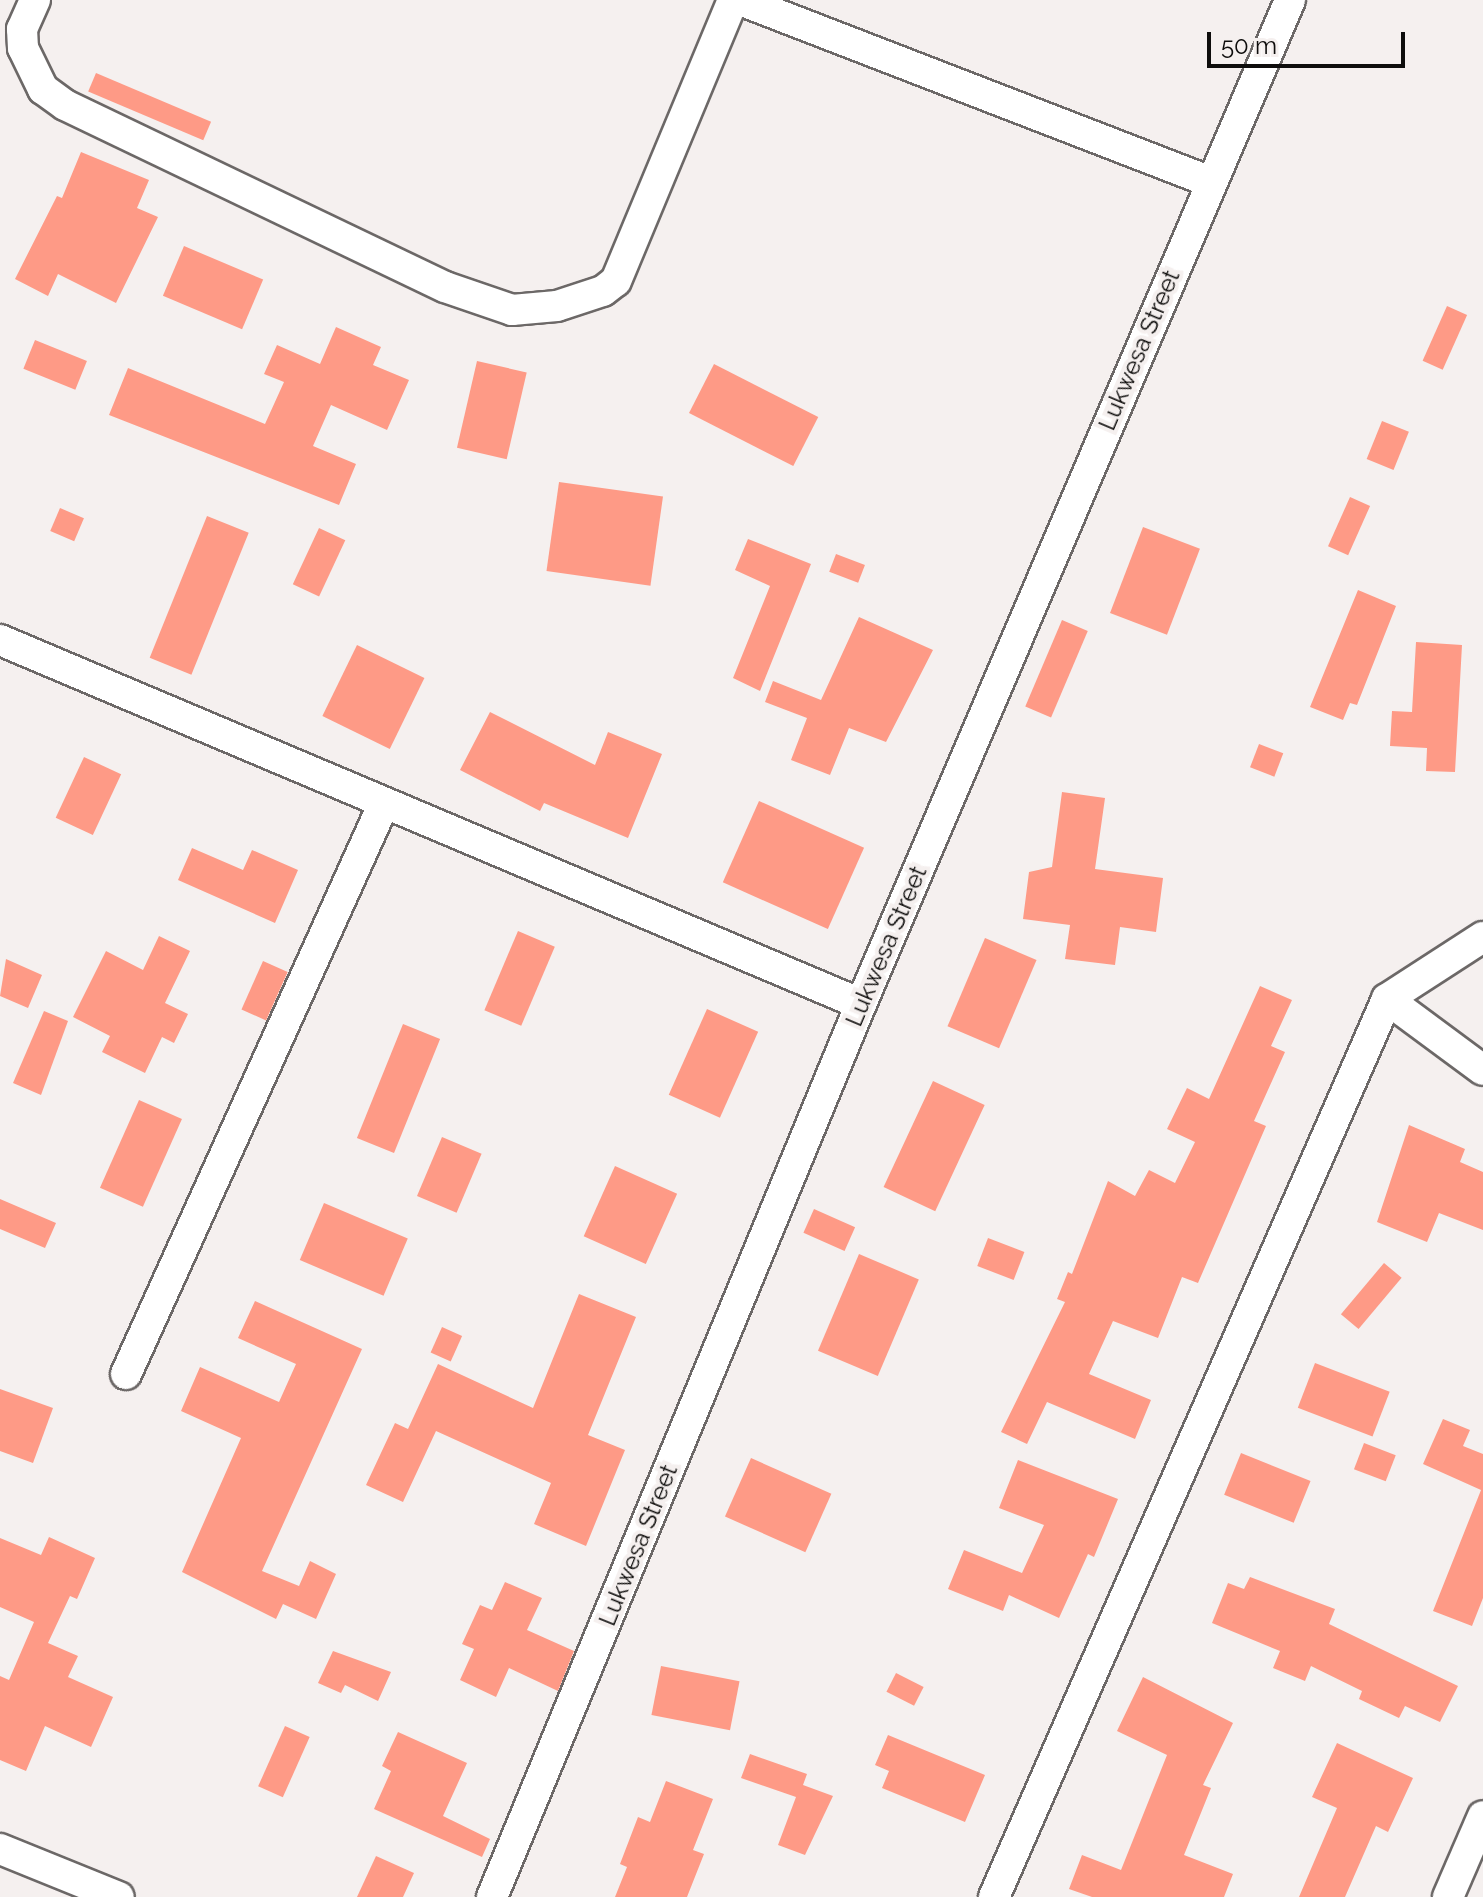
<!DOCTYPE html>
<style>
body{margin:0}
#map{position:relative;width:1483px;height:1897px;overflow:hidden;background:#f5f0ef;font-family:Raleway,sans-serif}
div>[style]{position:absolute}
.building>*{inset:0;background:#fe9a86;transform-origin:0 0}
.roads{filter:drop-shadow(2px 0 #6c6867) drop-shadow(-2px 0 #6c6867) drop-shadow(0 2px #6c6867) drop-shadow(0 -2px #6c6867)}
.minor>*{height:30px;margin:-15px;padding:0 15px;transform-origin:15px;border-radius:15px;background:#fff}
span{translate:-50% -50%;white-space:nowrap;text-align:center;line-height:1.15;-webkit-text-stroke:8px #f5f0ef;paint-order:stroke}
.street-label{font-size:24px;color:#0e0d0c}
.scale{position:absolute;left:1207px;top:32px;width:198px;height:36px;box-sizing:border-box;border:4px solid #0e0d0c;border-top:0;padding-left:10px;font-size:24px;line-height:28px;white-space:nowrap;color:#0e0d0c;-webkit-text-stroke:6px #f5f0ef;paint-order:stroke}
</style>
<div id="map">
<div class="building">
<div style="left:96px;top:73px;width:125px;height:20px;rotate:23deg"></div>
<div style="clip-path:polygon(81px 152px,149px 180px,137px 208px,158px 217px,116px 303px,58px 274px,48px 296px,15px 279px,57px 196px,62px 198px)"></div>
<div style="left:184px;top:246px;width:86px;height:54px;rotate:23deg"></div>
<div style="left:1447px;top:306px;width:22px;height:60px;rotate:24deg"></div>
<div style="clip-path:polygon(336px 327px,381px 347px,373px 365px,409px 380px,387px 430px,331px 405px,313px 446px,356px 464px,339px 505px,109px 415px,128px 368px,265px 424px,284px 382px,264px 374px,277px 345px,320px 364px)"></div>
<div style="left:35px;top:340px;width:56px;height:31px;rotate:22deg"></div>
<div style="left:477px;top:361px;width:51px;height:89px;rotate:13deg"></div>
<div style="left:714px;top:364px;width:117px;height:55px;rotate:27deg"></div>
<div style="left:1382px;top:421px;width:29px;height:41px;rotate:22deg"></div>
<div style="left:559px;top:482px;width:105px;height:90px;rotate:8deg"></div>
<div style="left:1350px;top:497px;width:22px;height:54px;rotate:24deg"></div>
<div style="left:60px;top:508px;width:26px;height:25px;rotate:23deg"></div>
<div style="left:207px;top:516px;width:45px;height:153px;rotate:22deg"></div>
<div style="left:1143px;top:527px;width:61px;height:92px;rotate:21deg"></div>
<div style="left:319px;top:528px;width:29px;height:62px;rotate:25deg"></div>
<div style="clip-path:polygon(748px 539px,811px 564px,760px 691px,733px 678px,770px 586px,735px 570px)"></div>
<div style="left:836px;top:554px;width:31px;height:19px;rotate:21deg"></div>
<div style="clip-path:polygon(1358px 590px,1396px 606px,1357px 705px,1350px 703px,1343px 720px,1310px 707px)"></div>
<div style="clip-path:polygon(859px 617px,933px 650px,886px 742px,849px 728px,830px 775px,791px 760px,807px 718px,765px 702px,773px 681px,821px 700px)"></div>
<div style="left:1062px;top:620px;width:28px;height:94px;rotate:23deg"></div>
<div style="clip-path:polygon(1416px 642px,1462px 645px,1455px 772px,1426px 771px,1427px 748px,1390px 746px,1392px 711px,1412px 712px)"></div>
<div style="left:357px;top:645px;width:75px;height:79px;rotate:26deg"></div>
<div style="clip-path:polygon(490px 712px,595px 765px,608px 732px,662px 754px,628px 838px,544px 803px,540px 811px,460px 770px)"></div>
<div style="left:1259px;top:744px;width:26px;height:25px;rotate:21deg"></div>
<div style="left:84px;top:757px;width:41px;height:67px;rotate:25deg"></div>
<div style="clip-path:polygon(1062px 792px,1105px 798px,1095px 869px,1163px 878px,1156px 932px,1120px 927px,1115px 965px,1065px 959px,1070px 925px,1023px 919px,1029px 872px,1052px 867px)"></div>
<div style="left:759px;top:801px;width:115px;height:89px;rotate:24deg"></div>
<div style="clip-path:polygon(192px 848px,243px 870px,252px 850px,298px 870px,275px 923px,178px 880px)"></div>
<div style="left:518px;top:931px;width:40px;height:86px;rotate:23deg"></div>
<div style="clip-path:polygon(159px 936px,190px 951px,165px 1003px,188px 1014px,174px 1043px,162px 1037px,145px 1073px,102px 1052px,110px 1036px,73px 1017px,106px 951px,143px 970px)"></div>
<div style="left:985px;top:938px;width:56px;height:96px;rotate:23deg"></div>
<div style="clip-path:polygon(6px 959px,42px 975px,28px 1008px,0 996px)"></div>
<div style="left:263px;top:961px;width:27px;height:53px;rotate:24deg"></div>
<div style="clip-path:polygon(1260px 986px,1292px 1000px,1271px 1046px,1285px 1052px,1254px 1121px,1266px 1126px,1198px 1283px,1182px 1277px,1158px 1338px,1113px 1321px,1089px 1374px,1151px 1400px,1135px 1439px,1047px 1402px,1027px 1444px,1001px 1432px,1065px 1302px,1057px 1299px,1068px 1272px,1072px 1274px,1108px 1181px,1135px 1196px,1149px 1170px,1175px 1183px,1195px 1142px,1167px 1129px,1187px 1088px,1209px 1099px)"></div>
<div style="left:707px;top:1009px;width:56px;height:94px;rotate:24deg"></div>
<div style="clip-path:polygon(44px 1011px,68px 1021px,41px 1095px,13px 1083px)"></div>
<div style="left:403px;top:1024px;width:40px;height:123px;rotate:22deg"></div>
<div style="left:933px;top:1081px;width:57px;height:117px;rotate:25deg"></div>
<div style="left:139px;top:1100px;width:47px;height:96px;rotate:24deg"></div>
<div style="clip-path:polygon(1409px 1125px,1465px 1149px,1460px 1162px,1483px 1172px,1483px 1230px,1439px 1213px,1427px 1242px,1377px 1222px)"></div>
<div style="left:442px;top:1137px;width:43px;height:64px;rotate:23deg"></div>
<div style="left:615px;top:1166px;width:68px;height:77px;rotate:24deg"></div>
<div style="clip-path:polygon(0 1199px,56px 1223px,45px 1248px,0 1229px)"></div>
<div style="left:324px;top:1203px;width:91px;height:62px;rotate:23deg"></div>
<div style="left:814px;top:1209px;width:45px;height:26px;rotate:24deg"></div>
<div style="left:988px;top:1238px;width:39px;height:30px;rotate:21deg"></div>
<div style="left:859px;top:1254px;width:65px;height:105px;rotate:23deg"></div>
<div style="left:1384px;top:1263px;width:23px;height:67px;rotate:40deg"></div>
<div style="clip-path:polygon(579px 1294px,636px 1317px,588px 1435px,625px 1450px,586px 1546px,534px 1524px,551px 1483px,436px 1431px,403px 1502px,366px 1485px,395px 1423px,408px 1429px,438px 1364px,533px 1408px)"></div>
<div style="clip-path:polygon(255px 1301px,362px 1349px,262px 1571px,299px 1586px,310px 1561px,336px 1574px,316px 1619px,283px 1604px,276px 1619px,182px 1572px,241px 1438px,181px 1411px,200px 1367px,279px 1402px,296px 1364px,238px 1338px)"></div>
<div style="left:442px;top:1327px;width:22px;height:28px;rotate:24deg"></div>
<div style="left:1315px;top:1363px;width:80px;height:48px;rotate:21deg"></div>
<div style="clip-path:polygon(0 1389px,53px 1408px,33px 1463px,0 1451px)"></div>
<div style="clip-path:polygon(1443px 1419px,1470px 1430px,1463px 1446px,1483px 1454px,1483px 1598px,1472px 1626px,1433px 1611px,1481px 1490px,1423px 1464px)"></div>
<div style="left:1364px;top:1443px;width:34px;height:28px;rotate:21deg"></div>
<div style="left:1241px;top:1453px;width:75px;height:45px;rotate:22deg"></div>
<div style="left:751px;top:1458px;width:88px;height:64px;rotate:24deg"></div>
<div style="clip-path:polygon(1018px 1460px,1118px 1499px,1094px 1557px,1088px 1554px,1059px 1618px,1009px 1595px,1003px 1611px,948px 1589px,964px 1550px,1022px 1573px,1044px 1525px,999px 1508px)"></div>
<div style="clip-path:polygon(49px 1537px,95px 1558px,77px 1599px,70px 1596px,48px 1643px,78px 1656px,68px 1677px,113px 1697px,91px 1747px,45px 1726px,26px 1771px,0 1760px,0 1676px,9px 1680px,34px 1622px,0 1607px,0 1538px,41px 1555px)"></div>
<div style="clip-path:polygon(1250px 1577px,1335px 1609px,1329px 1624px,1458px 1686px,1440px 1722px,1405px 1706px,1399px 1718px,1359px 1699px,1362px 1691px,1311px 1666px,1305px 1681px,1273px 1668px,1280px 1651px,1212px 1623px,1228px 1583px,1244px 1589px)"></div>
<div style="clip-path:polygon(505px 1582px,542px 1598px,527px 1630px,574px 1651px,558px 1691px,509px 1668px,496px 1697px,460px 1680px,474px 1649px,462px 1644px,480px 1605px,492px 1610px)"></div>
<div style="clip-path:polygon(333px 1651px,391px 1672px,378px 1701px,345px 1685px,341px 1693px,318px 1683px)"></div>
<div style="left:661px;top:1666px;width:80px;height:50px;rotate:11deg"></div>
<div style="left:896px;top:1673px;width:31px;height:21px;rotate:27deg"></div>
<div style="clip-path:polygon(1143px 1677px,1233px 1723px,1203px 1785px,1211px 1788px,1184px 1855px,1233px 1874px,1224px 1897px,1092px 1897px,1069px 1889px,1082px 1855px,1121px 1870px,1167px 1755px,1117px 1731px)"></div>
<div style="left:285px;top:1726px;width:27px;height:66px;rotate:24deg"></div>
<div style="clip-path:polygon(398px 1732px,467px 1763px,443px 1816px,490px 1839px,482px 1857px,374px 1809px,391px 1771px,382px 1766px)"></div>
<div style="clip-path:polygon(888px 1735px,985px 1775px,965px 1822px,882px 1788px,889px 1771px,875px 1765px)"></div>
<div style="clip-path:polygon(1337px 1743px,1413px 1778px,1388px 1832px,1376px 1826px,1345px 1897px,1299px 1897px,1337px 1808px,1312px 1797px)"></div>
<div style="clip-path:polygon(750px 1754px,807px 1774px,803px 1785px,833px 1796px,805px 1855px,778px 1845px,796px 1797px,741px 1778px)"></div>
<div style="clip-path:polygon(666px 1781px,713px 1799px,693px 1850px,704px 1854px,687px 1897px,615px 1897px,627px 1867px,620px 1864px,638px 1817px,650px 1822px)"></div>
<div style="clip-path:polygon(376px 1856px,414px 1873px,403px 1897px,357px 1897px)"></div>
</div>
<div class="roads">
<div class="minor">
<div style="left:35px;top:0;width:32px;rotate:114deg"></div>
<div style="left:22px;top:29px;width:19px;rotate:87deg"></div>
<div style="left:23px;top:48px;width:46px;rotate:64deg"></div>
<div style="left:43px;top:89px;width:27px;rotate:36deg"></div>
<div style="left:65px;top:105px;width:421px;rotate:25.6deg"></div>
<div style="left:445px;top:287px;width:71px;rotate:18.9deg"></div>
<div style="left:512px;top:310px;width:45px;rotate:-5.1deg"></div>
<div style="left:557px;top:306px;width:48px;rotate:-18.1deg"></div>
<div style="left:603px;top:291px;width:16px;rotate:-38deg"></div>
<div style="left:616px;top:281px;width:304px;rotate:-67.4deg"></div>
<div style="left:740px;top:0;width:505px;rotate:21.13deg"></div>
<div style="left:0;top:640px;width:935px;rotate:22.92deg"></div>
<div style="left:1387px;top:999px;width:119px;rotate:36.5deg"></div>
<div style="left:126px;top:1374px;width:627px;rotate:-65.68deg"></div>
<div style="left:0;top:1849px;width:128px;rotate:22deg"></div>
<div style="left:492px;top:1897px;width:966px;rotate:-67.55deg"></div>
<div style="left:861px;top:1004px;width:1092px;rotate:-66.86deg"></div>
<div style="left:994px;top:1897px;width:980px;rotate:-66.36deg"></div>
<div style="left:1387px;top:999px;width:114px;rotate:-32.9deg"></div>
<div style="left:1448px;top:1897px;width:88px;rotate:-66.6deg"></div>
</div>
</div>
<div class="street-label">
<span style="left:1139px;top:350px;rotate:-67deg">Lukwesa Street</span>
<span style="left:886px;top:946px;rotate:-67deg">Lukwesa Street</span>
<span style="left:638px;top:1545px;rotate:-68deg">Lukwesa Street</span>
</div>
<div class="scale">50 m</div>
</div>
